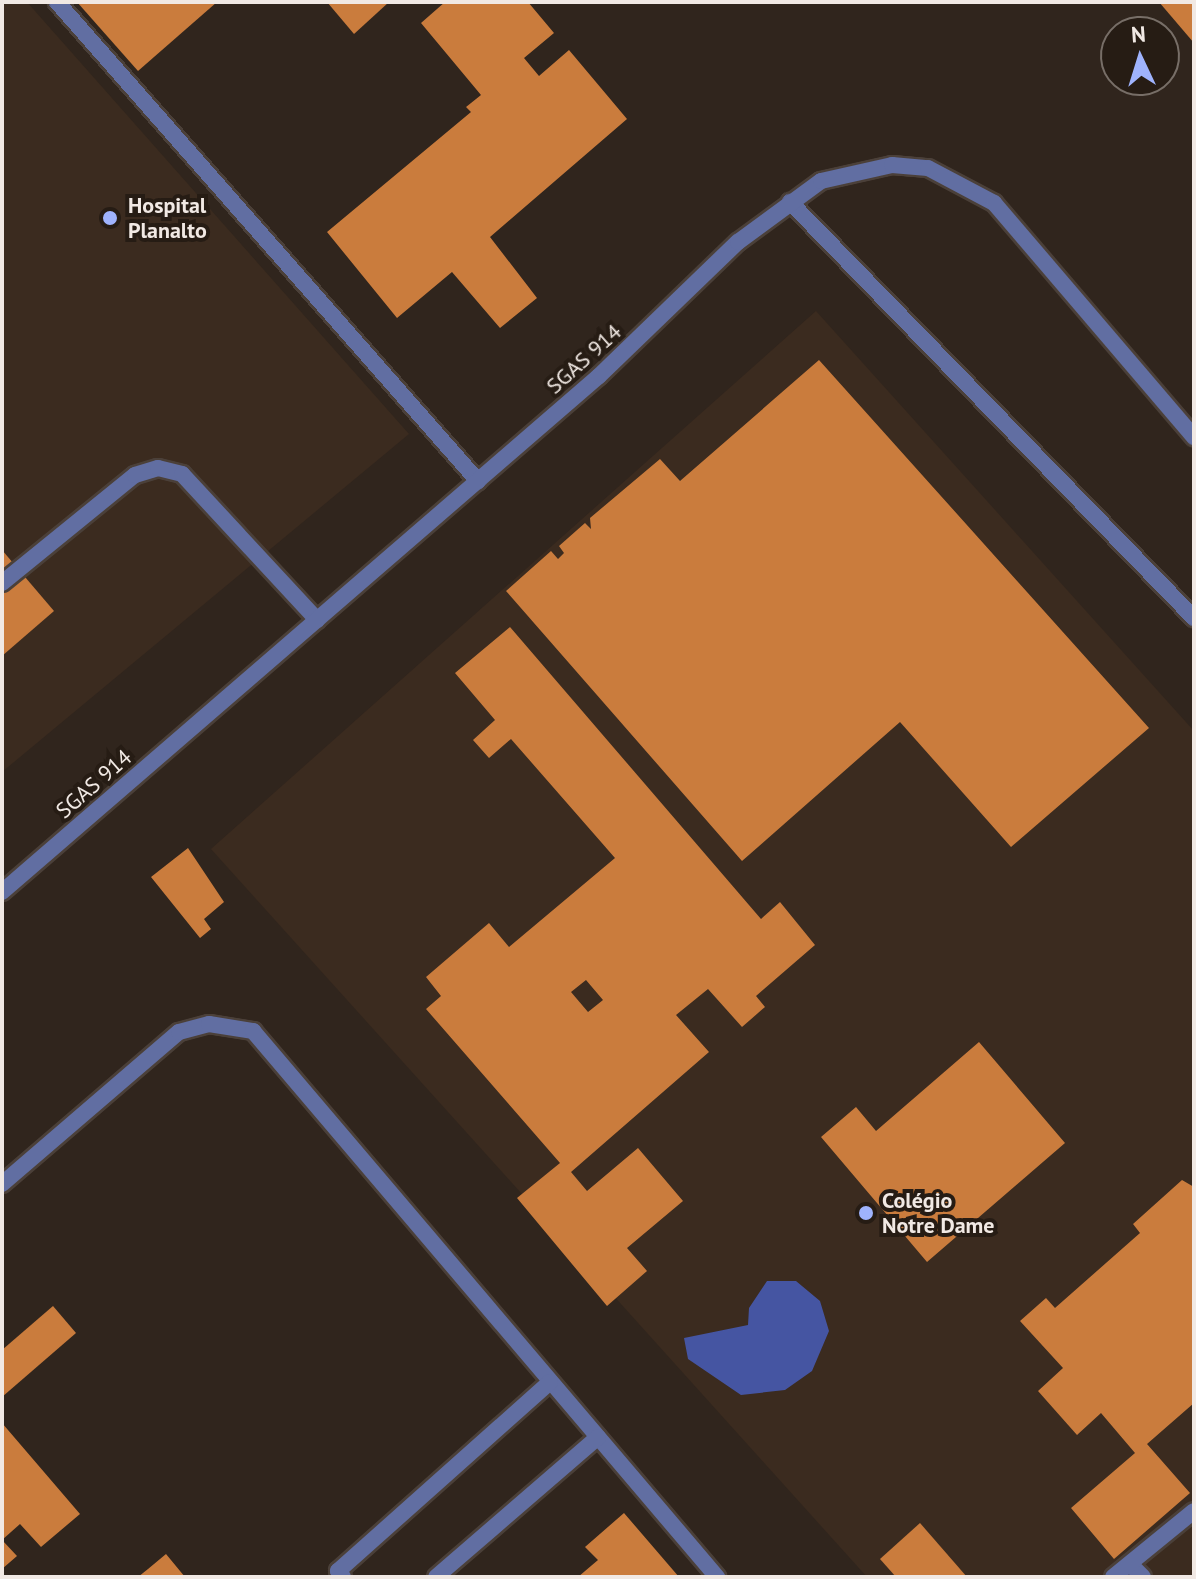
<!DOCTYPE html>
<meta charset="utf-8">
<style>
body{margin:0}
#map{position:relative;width:1196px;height:1579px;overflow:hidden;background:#30251d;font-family:"PT Sans",sans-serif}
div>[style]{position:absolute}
.built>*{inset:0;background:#3b2b1f}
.water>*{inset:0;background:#4555a2}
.building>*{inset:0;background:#ca7c3d}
.roads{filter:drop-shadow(2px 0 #4b4039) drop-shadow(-2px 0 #4b4039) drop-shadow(0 2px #4b4039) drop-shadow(0 -2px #4b4039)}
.service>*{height:16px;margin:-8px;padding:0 8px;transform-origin:8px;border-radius:8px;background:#616ea2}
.dots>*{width:22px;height:22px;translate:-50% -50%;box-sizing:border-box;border:4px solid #261c14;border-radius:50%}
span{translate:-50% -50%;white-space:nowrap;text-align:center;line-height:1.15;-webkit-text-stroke:8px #261c14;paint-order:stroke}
.poi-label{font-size:22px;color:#f1e9e4;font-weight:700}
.left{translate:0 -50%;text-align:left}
.street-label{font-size:22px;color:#f1e9e4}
.frame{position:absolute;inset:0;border:4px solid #f1e9e4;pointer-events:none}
.north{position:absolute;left:1100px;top:16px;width:80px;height:80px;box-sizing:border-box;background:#261c14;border:2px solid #776e67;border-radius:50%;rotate:356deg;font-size:22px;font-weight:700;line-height:32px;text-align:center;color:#f1e9e4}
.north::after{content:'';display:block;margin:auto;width:28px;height:36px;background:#9fb3fd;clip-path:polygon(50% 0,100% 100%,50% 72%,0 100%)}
</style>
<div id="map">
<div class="built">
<div style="clip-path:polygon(2px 2px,27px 2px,409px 434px,2px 772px)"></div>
<div style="clip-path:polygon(816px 311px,1194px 731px,1194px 1577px,867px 1577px,211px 849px)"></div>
</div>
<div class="water">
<div style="clip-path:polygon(767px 1281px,796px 1281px,820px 1301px,829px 1331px,812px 1371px,785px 1390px,741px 1395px,688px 1359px,684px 1338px,748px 1325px,749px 1308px)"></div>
</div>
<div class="building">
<div style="clip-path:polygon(77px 2px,217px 2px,138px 71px)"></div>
<div style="clip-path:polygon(327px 2px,389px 2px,354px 34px)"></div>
<div style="clip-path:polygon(445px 2px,528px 2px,554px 33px,524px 58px,539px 76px,569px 50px,627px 119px,490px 237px,537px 298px,500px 328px,452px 272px,397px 318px,327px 232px,471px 112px,466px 107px,481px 95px,421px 23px)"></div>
<div style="clip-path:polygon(1159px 2px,1194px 2px,1194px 43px)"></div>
<div style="clip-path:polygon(819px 360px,1149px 728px,1011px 847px,900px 722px,742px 861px,506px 591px,551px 551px,558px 559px,564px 553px,559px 546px,585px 523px,591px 529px,590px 518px,660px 459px,680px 481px)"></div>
<div style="clip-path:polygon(2px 550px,54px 611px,2px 656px)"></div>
<div style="clip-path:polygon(evenodd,510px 627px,761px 919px,780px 902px,815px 945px,756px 996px,765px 1007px,742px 1027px,708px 989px,676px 1015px,709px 1052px,571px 1172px,587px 1191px,638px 1148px,683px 1201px,627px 1248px,647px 1271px,607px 1306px,517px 1198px,560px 1163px,426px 1009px,441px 996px,426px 977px,489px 923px,509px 947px,615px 858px,511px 739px,489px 758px,473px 740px,495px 720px,455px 673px,510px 627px,586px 980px,603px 1000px,588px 1012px,571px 992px,586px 980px)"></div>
<div style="clip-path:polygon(188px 848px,224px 902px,204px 919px,211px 929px,200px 938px,151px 877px)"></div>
<div style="clip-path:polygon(979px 1042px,1065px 1143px,927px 1262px,821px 1137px,856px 1107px,876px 1131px)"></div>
<div style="clip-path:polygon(1182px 1180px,1194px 1187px,1194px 1403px,1147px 1444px,1190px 1493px,1114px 1559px,1071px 1508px,1135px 1453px,1101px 1413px,1077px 1435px,1038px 1391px,1063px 1368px,1020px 1321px,1046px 1298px,1055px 1308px,1140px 1233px,1133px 1224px)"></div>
<div style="clip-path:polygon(53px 1306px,76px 1333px,2px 1397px,2px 1350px)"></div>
<div style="clip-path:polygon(2px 1423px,80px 1514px,41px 1547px,20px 1524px,2px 1540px,17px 1556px,2px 1569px)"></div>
<div style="clip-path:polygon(624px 1513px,679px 1577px,578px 1577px,598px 1560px,585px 1547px)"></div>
<div style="clip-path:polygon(920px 1523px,967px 1577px,896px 1577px,880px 1559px)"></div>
<div style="clip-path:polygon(166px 1554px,185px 1577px,138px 1577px,148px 1569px)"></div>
</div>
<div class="roads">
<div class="service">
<div style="left:57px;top:2px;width:638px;rotate:48.69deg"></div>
<div style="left:790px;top:202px;width:580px;rotate:45.84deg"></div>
<div style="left:2px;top:583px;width:171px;rotate:-39.1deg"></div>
<div style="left:135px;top:475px;width:24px;rotate:-17deg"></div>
<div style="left:158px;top:468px;width:25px;rotate:14deg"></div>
<div style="left:182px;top:474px;width:199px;rotate:47.2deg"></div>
<div style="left:2px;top:892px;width:789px;rotate:-40.84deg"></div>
<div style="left:599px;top:376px;width:193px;rotate:-44deg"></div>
<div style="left:738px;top:242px;width:103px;rotate:-36.3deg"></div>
<div style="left:821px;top:181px;width:73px;rotate:-12.7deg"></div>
<div style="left:892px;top:165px;width:36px;rotate:5deg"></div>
<div style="left:928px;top:168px;width:75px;rotate:27.9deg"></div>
<div style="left:994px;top:203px;width:308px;rotate:49.5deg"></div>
<div style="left:2px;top:1184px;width:233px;rotate:-40.7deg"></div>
<div style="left:179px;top:1032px;width:31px;rotate:-15deg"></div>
<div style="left:209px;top:1024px;width:45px;rotate:9deg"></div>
<div style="left:253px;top:1031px;width:717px;rotate:49.64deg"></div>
<div style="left:1130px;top:1564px;width:18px;rotate:45deg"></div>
<div style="left:343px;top:1577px;width:8px;rotate:-130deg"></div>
<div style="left:338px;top:1571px;width:284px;rotate:-41.7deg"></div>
<div style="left:436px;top:1577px;width:214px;rotate:-40.8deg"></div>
<div style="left:1113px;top:1577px;width:104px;rotate:-39.2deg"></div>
</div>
</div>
<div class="dots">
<div style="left:110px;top:218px;background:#9fb3fd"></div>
<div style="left:866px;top:1213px;background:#9fb3fd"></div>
</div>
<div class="poi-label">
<span class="left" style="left:128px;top:218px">Hospital<br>Planalto</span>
<span class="left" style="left:882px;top:1213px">Colégio<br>Notre Dame</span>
</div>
<div class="street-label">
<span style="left:584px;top:359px;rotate:-42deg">SGAS 914</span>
<span style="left:94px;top:784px;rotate:-41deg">SGAS 914</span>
</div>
<div class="frame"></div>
<div class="north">N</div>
</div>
